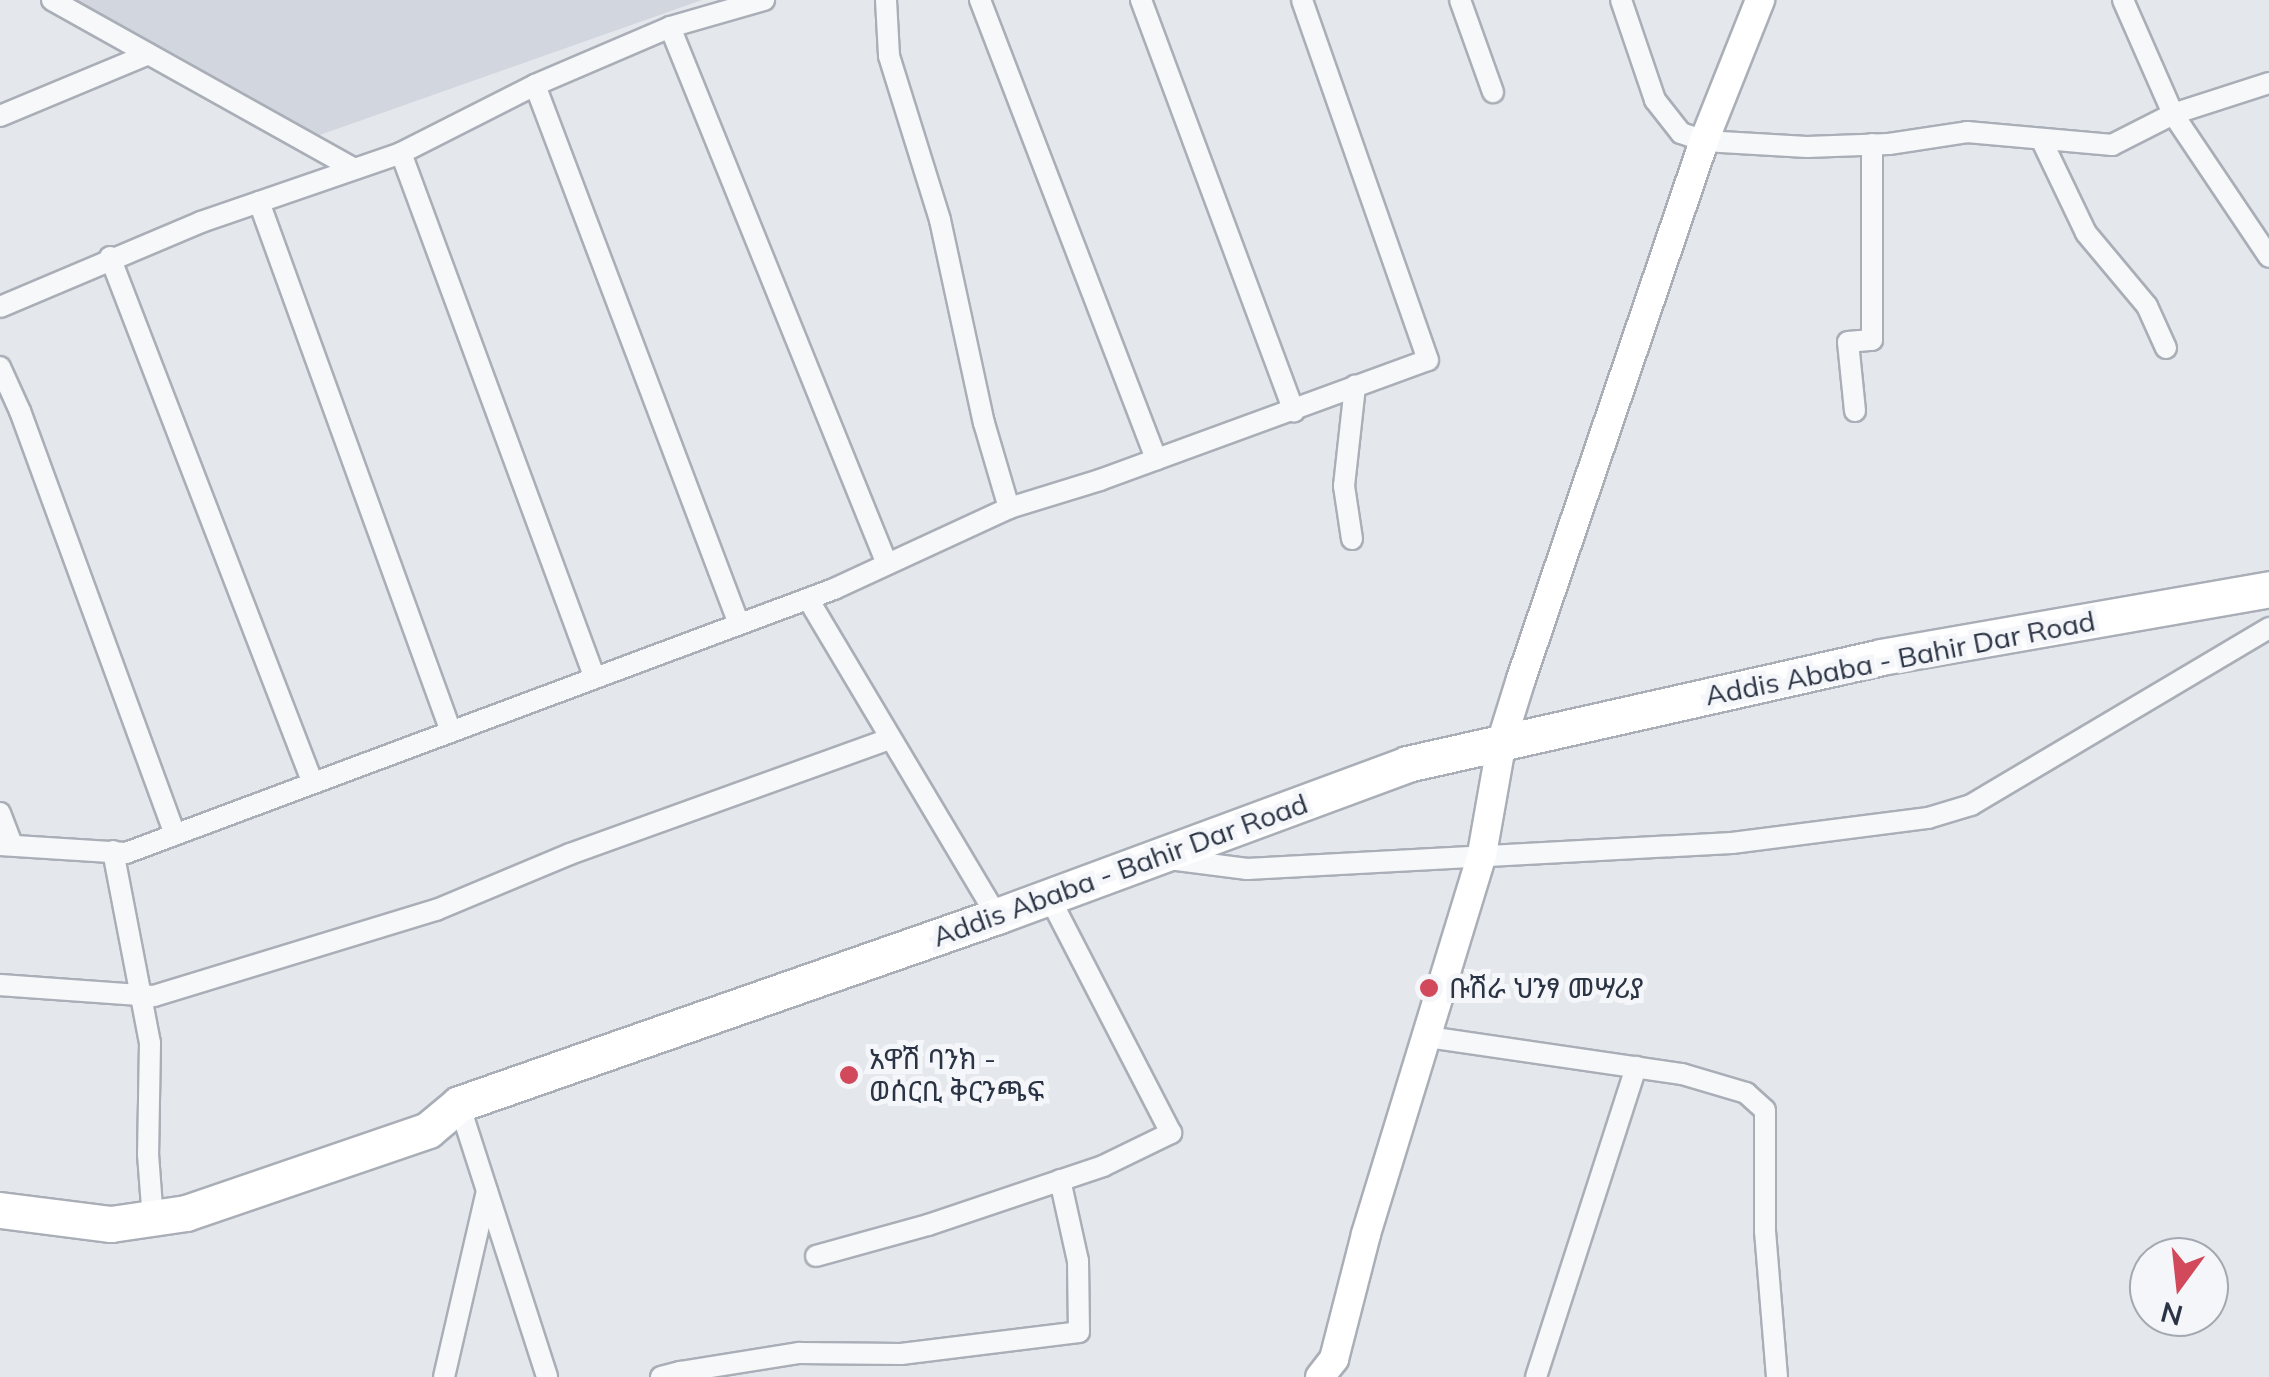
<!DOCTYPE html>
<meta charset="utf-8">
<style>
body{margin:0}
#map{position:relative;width:2269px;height:1377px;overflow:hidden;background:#e4e7ec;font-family:Mulish,"Noto Sans Ethiopic",sans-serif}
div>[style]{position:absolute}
.built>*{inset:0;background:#d2d6de}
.roads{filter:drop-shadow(2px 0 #a9aeb7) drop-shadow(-2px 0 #a9aeb7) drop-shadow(0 2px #a9aeb7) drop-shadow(0 -2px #a9aeb7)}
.street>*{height:20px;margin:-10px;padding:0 10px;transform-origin:10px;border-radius:10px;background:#f7f8fa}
.secondary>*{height:28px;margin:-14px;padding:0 14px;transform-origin:14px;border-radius:14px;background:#fff}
.highway>*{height:35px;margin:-17.5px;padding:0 17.5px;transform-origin:17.5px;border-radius:17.5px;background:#fff}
.dots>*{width:28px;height:28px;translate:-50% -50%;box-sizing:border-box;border:5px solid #f4f6f9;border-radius:50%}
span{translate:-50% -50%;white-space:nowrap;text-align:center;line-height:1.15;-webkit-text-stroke:10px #f4f6f9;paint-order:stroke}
.street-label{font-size:28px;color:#2b3445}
.poi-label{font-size:28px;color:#2b3445}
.left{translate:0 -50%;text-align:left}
.north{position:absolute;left:2129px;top:1237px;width:100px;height:100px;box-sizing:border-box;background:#f4f6f9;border:2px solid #a4a8b1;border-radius:50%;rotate:195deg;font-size:28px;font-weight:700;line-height:40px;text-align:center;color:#2b3445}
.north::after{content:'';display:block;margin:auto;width:35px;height:45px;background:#d1495b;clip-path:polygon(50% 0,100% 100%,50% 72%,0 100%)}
</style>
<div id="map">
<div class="built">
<div style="clip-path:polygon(66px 0,702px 0,314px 137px)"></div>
</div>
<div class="roads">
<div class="street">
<div style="left:52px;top:0;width:346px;rotate:29.2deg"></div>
<div style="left:886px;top:0;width:56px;rotate:86.9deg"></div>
<div style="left:889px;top:56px;width:172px;rotate:72.7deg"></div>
<div style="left:940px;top:220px;width:208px;rotate:77.8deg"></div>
<div style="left:984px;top:423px;width:89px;rotate:73.6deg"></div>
<div style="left:980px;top:0;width:492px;rotate:69deg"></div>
<div style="left:1141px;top:0;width:439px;rotate:69.6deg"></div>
<div style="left:1460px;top:0;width:98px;rotate:70.3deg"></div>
<div style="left:1621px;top:0;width:106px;rotate:71.2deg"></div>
<div style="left:1655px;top:100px;width:42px;rotate:51.8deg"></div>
<div style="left:1681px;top:133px;width:24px;rotate:19deg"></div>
<div style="left:1704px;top:141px;width:103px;rotate:3.3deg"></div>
<div style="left:1807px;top:147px;width:82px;rotate:-2.1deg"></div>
<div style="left:1889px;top:144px;width:79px;rotate:-8.7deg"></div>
<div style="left:1967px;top:132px;width:146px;rotate:5.1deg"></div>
<div style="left:2112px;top:145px;width:68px;rotate:-26.9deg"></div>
<div style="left:2173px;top:114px;width:101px;rotate:-17.9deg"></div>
<div style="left:2123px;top:0;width:124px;rotate:66.3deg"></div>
<div style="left:2173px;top:114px;width:172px;rotate:56.1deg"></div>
<div style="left:670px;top:27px;width:579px;rotate:68deg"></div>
<div style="left:535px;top:85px;width:576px;rotate:69.27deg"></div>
<div style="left:0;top:116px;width:161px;rotate:-22.6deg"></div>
<div style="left:2041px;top:139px;width:104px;rotate:64.4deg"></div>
<div style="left:2086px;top:233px;width:95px;rotate:50.1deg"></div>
<div style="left:2147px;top:306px;width:46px;rotate:65.7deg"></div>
<div style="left:401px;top:153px;width:557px;rotate:69.74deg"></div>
<div style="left:259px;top:202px;width:561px;rotate:70.08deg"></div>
<div style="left:110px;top:257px;width:562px;rotate:68.92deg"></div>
<div style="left:0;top:307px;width:218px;rotate:-22.9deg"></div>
<div style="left:201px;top:222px;width:212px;rotate:-19deg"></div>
<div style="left:401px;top:153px;width:150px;rotate:-26.9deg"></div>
<div style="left:535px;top:85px;width:147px;rotate:-23.2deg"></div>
<div style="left:670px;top:27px;width:98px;rotate:-16deg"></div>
<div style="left:0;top:367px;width:48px;rotate:65.6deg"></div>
<div style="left:20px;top:411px;width:451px;rotate:69.9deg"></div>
<div style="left:1855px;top:411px;width:69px;rotate:-95.8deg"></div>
<div style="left:1848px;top:342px;width:24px;rotate:-5deg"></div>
<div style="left:1872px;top:340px;width:196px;rotate:-90deg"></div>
<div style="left:1352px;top:539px;width:54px;rotate:-98.6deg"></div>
<div style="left:1344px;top:486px;width:101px;rotate:-83.7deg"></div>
<div style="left:808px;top:599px;width:369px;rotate:59.2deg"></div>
<div style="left:0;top:813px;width:34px;rotate:69deg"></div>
<div style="left:0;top:845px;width:126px;rotate:3.6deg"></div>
<div style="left:126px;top:853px;width:756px;rotate:-20.45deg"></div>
<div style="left:834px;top:589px;width:193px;rotate:-24.8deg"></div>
<div style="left:1009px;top:508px;width:95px;rotate:-17.1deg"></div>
<div style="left:1100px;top:480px;width:349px;rotate:-20.1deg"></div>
<div style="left:1428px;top:360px;width:381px;rotate:-109.3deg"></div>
<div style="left:113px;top:851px;width:196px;rotate:79.1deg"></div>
<div style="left:150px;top:1043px;width:111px;rotate:91deg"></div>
<div style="left:148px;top:1154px;width:66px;rotate:85.7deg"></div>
<div style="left:1169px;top:859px;width:79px;rotate:7.3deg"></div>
<div style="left:1247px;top:869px;width:353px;rotate:-3.1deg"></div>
<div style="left:1599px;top:850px;width:133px;rotate:-3deg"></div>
<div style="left:1732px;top:843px;width:198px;rotate:-7.3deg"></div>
<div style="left:1928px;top:818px;width:45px;rotate:-16.8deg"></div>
<div style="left:1971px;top:805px;width:347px;rotate:-30.7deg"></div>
<div style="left:0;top:985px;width:154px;rotate:4.1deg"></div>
<div style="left:154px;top:996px;width:295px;rotate:-17deg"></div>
<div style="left:436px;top:910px;width:145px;rotate:-22.7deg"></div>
<div style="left:570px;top:854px;width:339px;rotate:-19.8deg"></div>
<div style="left:1428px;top:1037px;width:257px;rotate:8.3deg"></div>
<div style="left:1682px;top:1074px;width:67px;rotate:16.5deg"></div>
<div style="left:1746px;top:1093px;width:25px;rotate:42deg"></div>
<div style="left:1765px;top:1110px;width:121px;rotate:90deg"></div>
<div style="left:1765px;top:1231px;width:146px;rotate:85.3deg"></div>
<div style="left:459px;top:1104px;width:287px;rotate:72.1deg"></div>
<div style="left:816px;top:1256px;width:116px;rotate:-15.5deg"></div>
<div style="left:928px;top:1225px;width:185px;rotate:-18.6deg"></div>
<div style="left:1103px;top:1166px;width:76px;rotate:-25.9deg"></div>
<div style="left:1171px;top:1133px;width:266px;rotate:-117.3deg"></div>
<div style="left:680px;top:1372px;width:121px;rotate:-9.1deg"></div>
<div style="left:799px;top:1353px;width:102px;rotate:0.6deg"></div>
<div style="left:901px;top:1354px;width:179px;rotate:-7deg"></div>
<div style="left:1079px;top:1332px;width:71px;rotate:-90.8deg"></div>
<div style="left:1078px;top:1261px;width:83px;rotate:-102.5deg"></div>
<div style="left:444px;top:1377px;width:191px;rotate:-77deg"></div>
<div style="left:661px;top:1377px;width:20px;rotate:-15deg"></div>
<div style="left:680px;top:1372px;width:5px;rotate:68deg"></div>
<div style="left:1536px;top:1377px;width:326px;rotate:-72.1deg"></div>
</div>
<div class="secondary">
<div style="left:1320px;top:1377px;width:23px;rotate:-52deg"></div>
<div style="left:1334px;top:1359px;width:129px;rotate:-75.6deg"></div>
<div style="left:1366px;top:1234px;width:397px;rotate:-73deg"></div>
<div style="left:1482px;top:854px;width:116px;rotate:-80deg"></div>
<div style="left:1502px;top:740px;width:64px;rotate:-72.7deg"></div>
<div style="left:1521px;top:679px;width:568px;rotate:-71.21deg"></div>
<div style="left:1704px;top:141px;width:152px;rotate:-68.3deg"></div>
</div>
<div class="highway">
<div style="left:0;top:1210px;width:112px;rotate:7.2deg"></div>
<div style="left:111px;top:1224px;width:76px;rotate:-8.3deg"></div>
<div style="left:186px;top:1213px;width:256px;rotate:-18.9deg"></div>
<div style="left:428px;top:1130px;width:40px;rotate:-40deg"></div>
<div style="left:459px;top:1104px;width:570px;rotate:-19.26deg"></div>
<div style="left:997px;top:916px;width:437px;rotate:-20.3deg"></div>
<div style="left:1407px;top:764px;width:486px;rotate:-12.7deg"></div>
<div style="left:1881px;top:657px;width:394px;rotate:-9.9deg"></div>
</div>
</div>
<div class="dots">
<div style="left:1429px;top:988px;background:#d1495b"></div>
<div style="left:849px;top:1075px;background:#d1495b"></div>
</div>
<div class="street-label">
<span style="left:1900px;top:658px;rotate:-11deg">Addis Ababa - Bahir Dar Road</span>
<span style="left:1120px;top:870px;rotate:-20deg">Addis Ababa - Bahir Dar Road</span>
</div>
<div class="poi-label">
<span class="left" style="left:1449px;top:988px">ቡሽራ ህንፃ መሣሪያ</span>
<span class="left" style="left:869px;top:1075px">አዋሽ ባንክ -<br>ወሰርቢ ቅርንጫፍ</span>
</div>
<div class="north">N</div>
</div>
